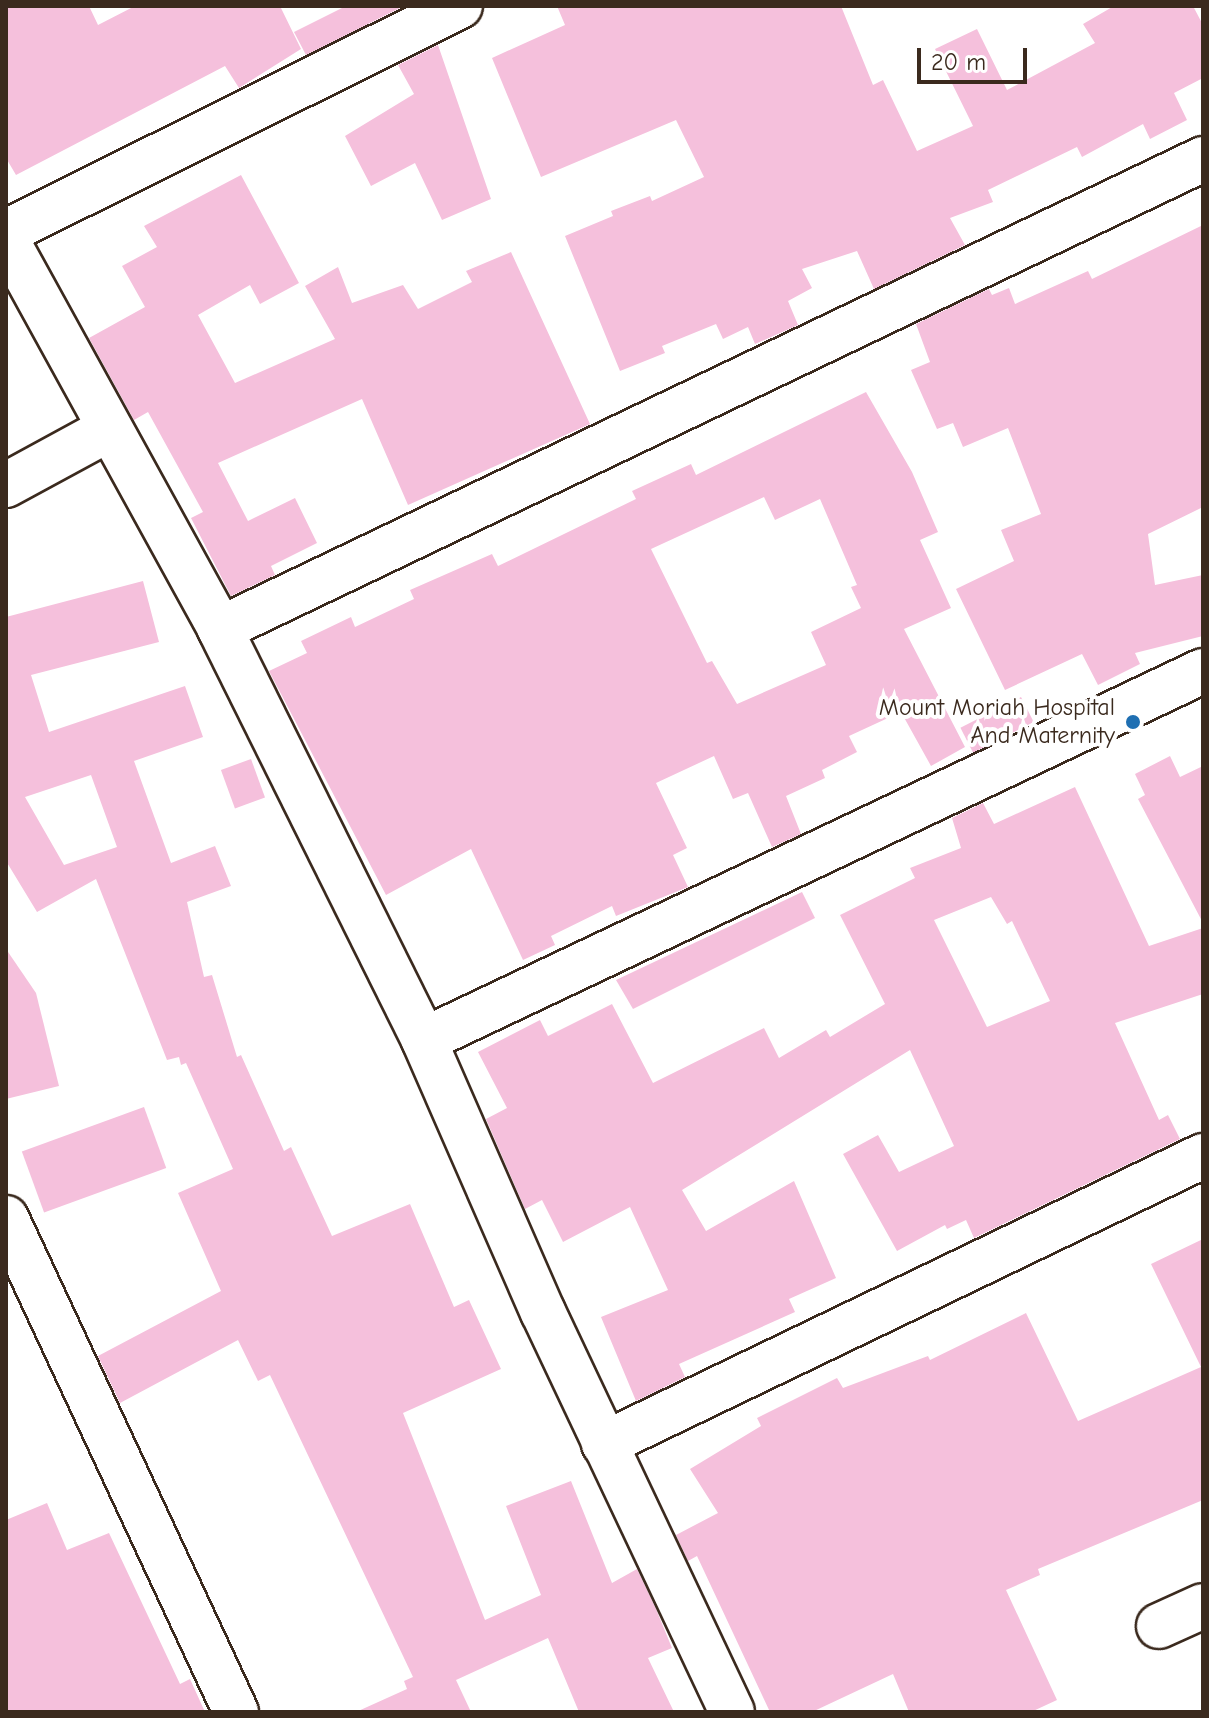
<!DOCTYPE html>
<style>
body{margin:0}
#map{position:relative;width:1209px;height:1718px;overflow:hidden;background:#fff;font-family:"Comic Neue",sans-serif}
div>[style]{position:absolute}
.building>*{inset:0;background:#f5c0dc;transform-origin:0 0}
.roads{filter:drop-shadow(2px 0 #3b2a1e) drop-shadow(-2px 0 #3b2a1e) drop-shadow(0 2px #3b2a1e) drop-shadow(0 -2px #3b2a1e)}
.street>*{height:44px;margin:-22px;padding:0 22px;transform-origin:22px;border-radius:22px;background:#fff}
.dots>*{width:22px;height:22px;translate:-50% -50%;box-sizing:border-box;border:4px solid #fff;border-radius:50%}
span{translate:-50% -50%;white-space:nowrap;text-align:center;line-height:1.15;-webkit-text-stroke:8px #fff;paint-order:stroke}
.poi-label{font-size:24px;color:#3b2a1e}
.right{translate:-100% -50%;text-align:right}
.frame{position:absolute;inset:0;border:8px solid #3b2a1e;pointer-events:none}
.scale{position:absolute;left:917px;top:48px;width:110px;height:36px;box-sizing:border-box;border:4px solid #3b2a1e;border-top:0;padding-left:10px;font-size:24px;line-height:28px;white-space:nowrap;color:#3b2a1e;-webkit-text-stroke:6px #fff;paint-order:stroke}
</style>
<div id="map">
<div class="building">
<div style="clip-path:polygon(6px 6px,89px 6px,98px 25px,135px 6px,280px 6px,301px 49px,239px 88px,225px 66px,16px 175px,6px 158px)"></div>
<div style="clip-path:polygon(346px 6px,404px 6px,306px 55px,294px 32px)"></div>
<div style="clip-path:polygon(557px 6px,841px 6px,873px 85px,883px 80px,917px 151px,973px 126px,935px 49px,977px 29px,1007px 90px,1095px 43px,1083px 24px,1114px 6px,1193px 6px,1203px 25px,1203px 78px,1174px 93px,1187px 120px,1150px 139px,1143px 124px,1082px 157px,1077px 147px,988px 190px,993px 202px,950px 218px,965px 245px,874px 289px,857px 251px,802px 269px,812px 288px,788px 301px,798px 325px,755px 344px,748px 327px,723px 339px,716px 324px,662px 346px,665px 353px,620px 371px,565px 236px,613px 216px,611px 211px,650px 196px,652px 201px,704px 177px,676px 120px,541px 177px,492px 58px,565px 25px)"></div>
<div style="clip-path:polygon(438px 45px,491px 199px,442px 220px,415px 163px,371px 186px,345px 136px,414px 94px,398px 65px)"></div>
<div style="clip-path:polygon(241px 175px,299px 283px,260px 304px,250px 285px,198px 315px,235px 383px,335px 339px,305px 286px,338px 267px,352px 303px,403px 285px,418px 309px,472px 282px,466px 271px,511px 252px,590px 424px,408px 505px,362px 399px,218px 463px,248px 521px,295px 498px,317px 543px,271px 566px,275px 575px,231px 596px,191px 518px,203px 512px,148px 412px,134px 420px,89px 338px,145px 307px,122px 266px,157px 247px,144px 226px)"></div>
<div style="clip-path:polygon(1203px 225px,1203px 507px,1148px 534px,1155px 585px,1203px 575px,1203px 636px,1135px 653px,1140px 664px,1098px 685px,1082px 654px,1005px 690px,956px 589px,1014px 561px,1001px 530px,1041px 514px,1008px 428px,963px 447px,953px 423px,937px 429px,911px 370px,930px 362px,916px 324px,989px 289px,992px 295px,1009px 288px,1015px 304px,1088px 271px,1092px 279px)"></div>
<div style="clip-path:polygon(evenodd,866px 392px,912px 472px,938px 532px,920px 540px,951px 608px,904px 629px,965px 747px,931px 766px,901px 712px,849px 736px,857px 752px,822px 770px,825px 778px,786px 796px,801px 834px,772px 847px,748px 793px,733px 799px,714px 756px,656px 783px,687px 848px,673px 855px,688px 887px,616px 916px,612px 906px,551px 936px,555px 945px,523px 960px,471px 849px,386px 895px,269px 671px,307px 653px,301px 641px,351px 617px,355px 627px,414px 599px,410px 590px,492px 554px,498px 566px,636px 499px,632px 491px,691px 464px,696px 475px,866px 392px,764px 497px,775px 520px,820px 499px,857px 585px,851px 587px,861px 608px,811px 632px,826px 665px,737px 704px,712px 661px,707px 663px,651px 549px,764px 497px)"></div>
<div style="clip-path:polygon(evenodd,143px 581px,159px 642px,31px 675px,49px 732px,185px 686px,203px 737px,134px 761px,171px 863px,215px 846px,231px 886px,187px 902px,204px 977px,212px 975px,237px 1057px,241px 1055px,284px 1151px,291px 1147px,332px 1236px,410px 1204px,454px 1307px,469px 1300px,501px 1369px,403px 1413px,485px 1620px,541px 1595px,506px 1506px,571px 1481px,612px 1583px,637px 1569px,656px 1609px,672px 1648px,648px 1658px,674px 1712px,579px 1712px,548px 1638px,456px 1680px,471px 1712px,356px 1712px,407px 1689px,404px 1681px,413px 1677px,270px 1375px,258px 1381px,238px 1340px,120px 1403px,98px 1356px,221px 1291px,178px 1193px,233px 1169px,186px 1063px,181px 1065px,179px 1057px,167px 1060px,96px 879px,37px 912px,6px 861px,6px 617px,143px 581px,91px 775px,117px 847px,64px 865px,25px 797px,91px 775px)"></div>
<div style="left:1021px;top:697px;width:28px;height:68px;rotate:63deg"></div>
<div style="clip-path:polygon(1170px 756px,1180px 777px,1203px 766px,1203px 923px,1138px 799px,1145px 795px,1135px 774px)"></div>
<div style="left:251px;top:759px;width:41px;height:32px;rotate:70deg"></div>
<div style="clip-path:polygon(evenodd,1075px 787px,1149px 946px,1203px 928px,1203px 994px,1115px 1023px,1159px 1120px,1168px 1115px,1180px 1139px,974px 1238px,966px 1220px,947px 1229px,945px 1225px,897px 1251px,843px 1154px,878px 1135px,899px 1172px,954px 1146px,910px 1050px,682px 1190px,706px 1231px,794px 1181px,836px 1278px,789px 1299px,795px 1312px,679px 1364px,685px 1377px,636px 1401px,601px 1317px,668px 1290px,630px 1207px,563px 1242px,542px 1200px,525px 1209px,486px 1119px,507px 1108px,478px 1052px,540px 1020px,548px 1036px,612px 1004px,653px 1083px,764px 1028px,779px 1058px,826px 1030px,830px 1037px,885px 1004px,840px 915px,915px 878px,910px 868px,961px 848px,952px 818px,983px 803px,994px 824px,1075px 787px,991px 897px,1007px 924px,1012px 921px,1050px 1001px,987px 1027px,934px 920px,991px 897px)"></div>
<div style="clip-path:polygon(802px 892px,815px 918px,633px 1009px,616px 980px)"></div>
<div style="clip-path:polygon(6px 949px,36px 993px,59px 1086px,6px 1099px)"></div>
<div style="left:144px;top:1107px;width:65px;height:130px;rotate:70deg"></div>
<div style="clip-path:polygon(1203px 1239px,1203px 1500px,1038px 1569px,1040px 1575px,1006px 1590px,1057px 1700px,1031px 1712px,909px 1712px,893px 1674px,812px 1712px,770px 1712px,697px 1556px,688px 1561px,676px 1535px,718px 1513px,690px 1469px,761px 1426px,757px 1418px,837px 1378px,843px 1388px,928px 1356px,930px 1360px,1026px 1313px,1078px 1421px,1201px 1367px,1151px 1264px)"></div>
<div style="clip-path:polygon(47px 1503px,67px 1550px,109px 1533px,180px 1684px,190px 1679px,205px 1712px,6px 1712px,6px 1520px)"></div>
</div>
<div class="roads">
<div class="street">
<div style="left:6px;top:232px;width:507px;rotate:-26.46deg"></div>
<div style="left:6px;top:239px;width:445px;rotate:61.2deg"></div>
<div style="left:220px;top:629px;width:459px;rotate:63.6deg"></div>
<div style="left:424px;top:1040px;width:297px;rotate:66.4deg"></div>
<div style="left:543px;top:1312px;width:442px;rotate:64.7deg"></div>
<div style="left:6px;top:485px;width:117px;rotate:-28.5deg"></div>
<div style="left:220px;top:629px;width:1090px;rotate:-25.55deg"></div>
<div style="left:424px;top:1040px;width:862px;rotate:-25.35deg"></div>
<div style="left:6px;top:1218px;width:545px;rotate:65.03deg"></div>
<div style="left:604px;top:1444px;width:665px;rotate:-25.68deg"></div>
<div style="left:1159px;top:1626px;width:48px;rotate:-24.4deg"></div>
</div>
</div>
<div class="dots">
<div style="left:1133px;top:722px;background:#1f6fb2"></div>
</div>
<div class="poi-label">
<span class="right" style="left:1115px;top:722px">Mount Moriah Hospital<br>And Maternity</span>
</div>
<div class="frame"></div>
<div class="scale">20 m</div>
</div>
